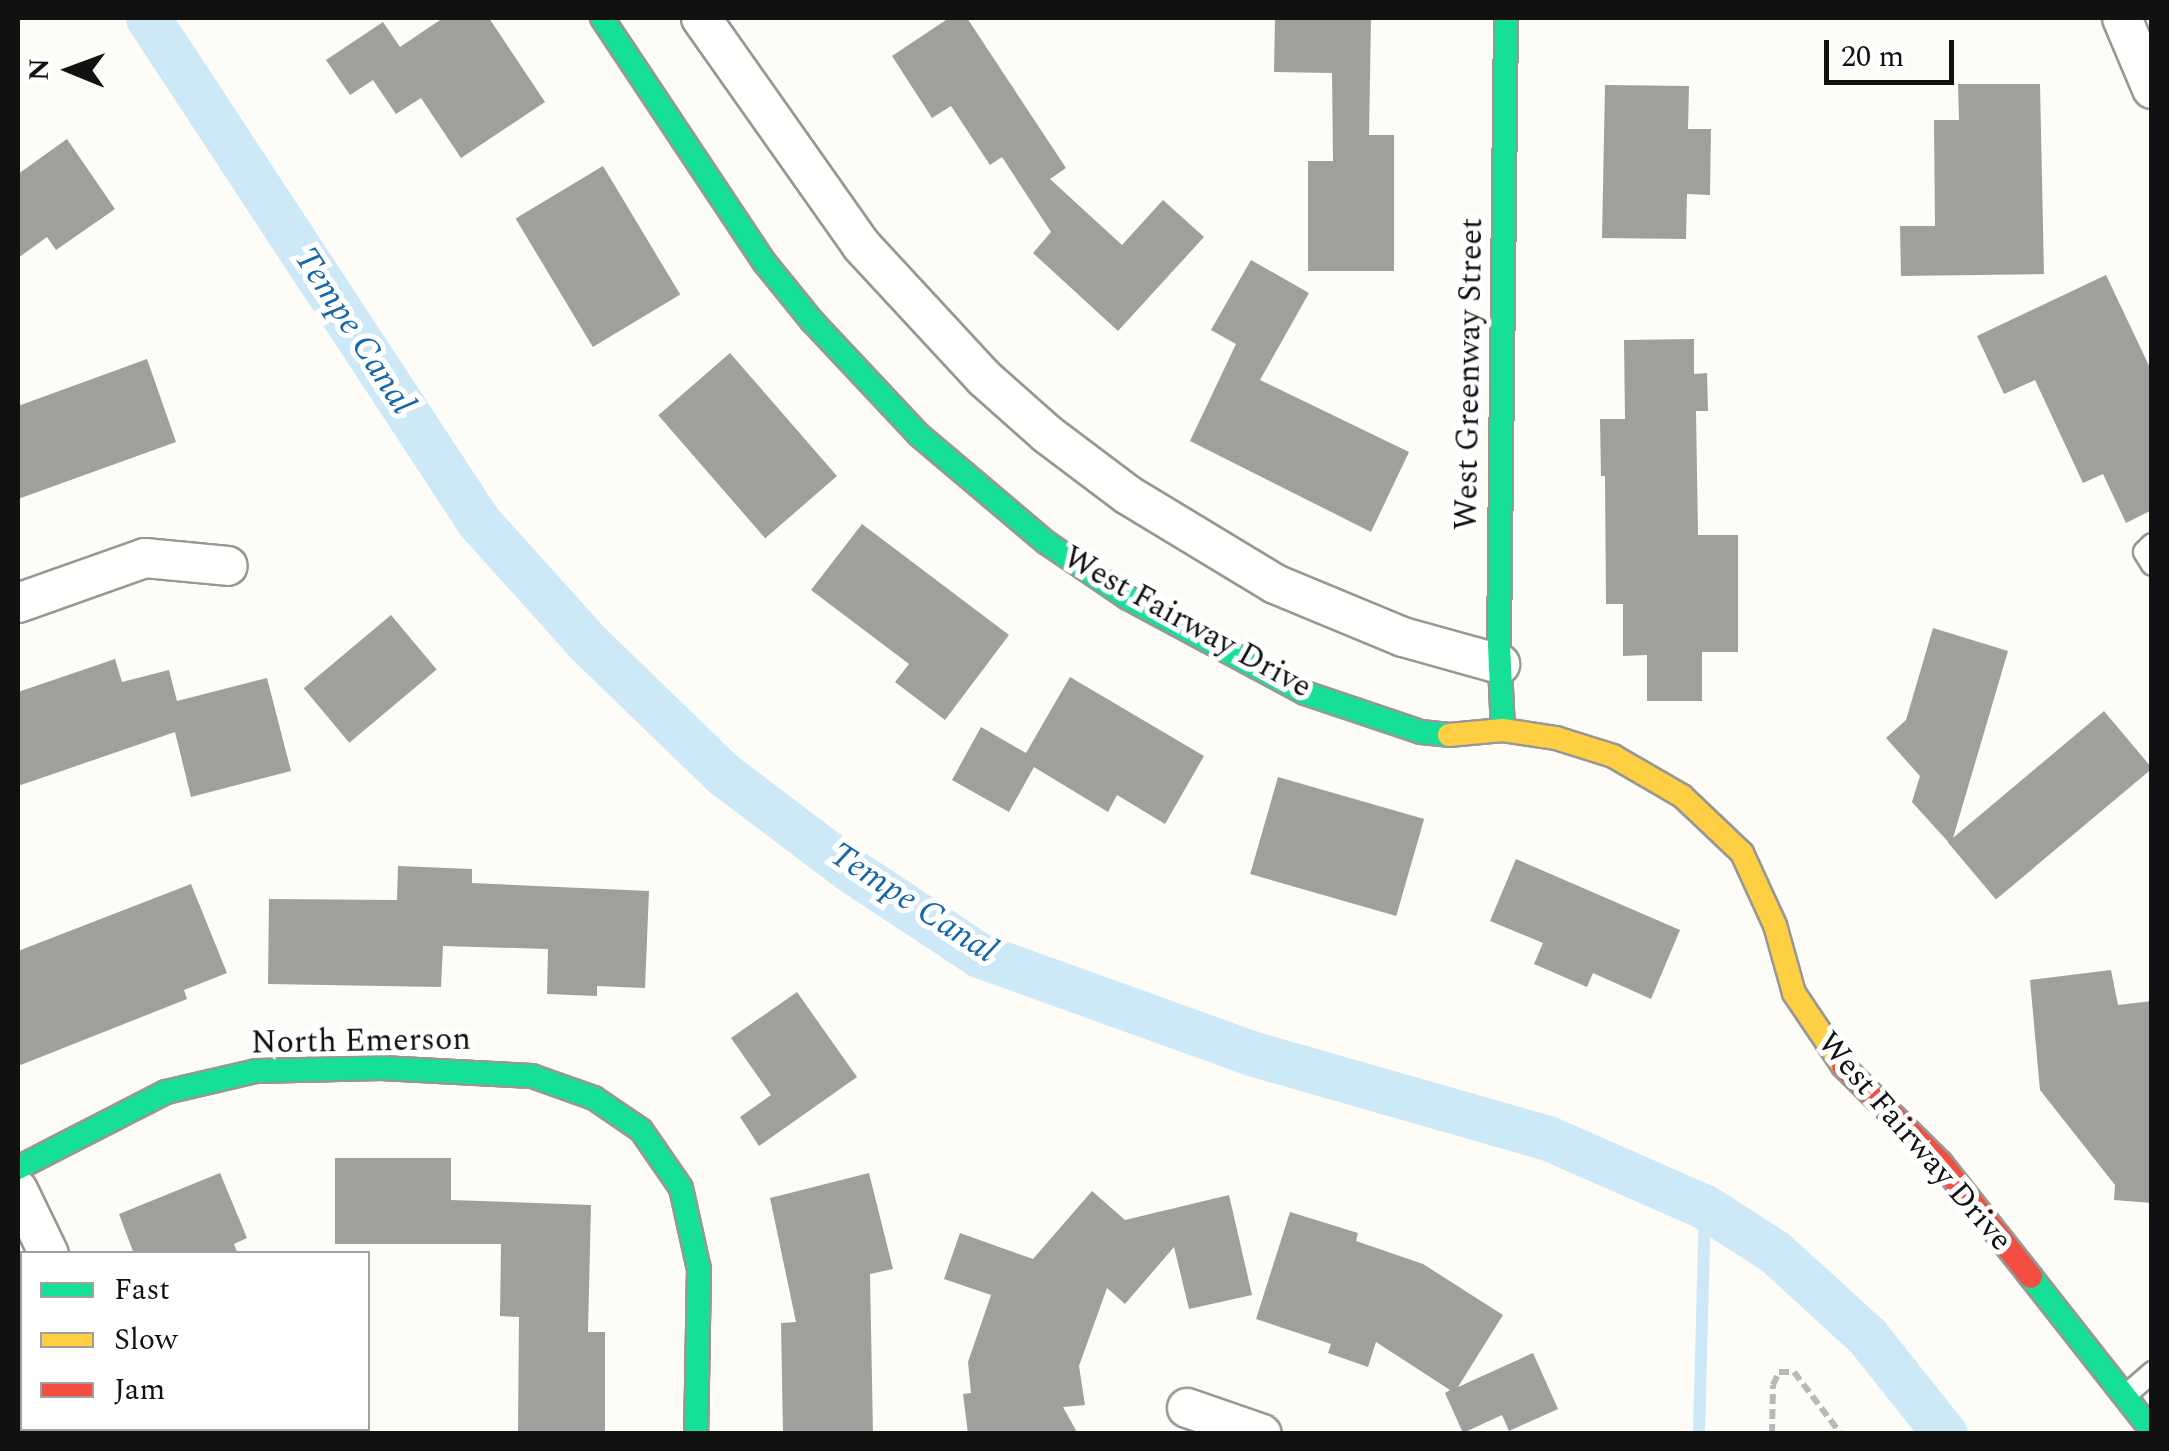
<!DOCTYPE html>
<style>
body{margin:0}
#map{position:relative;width:2169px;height:1451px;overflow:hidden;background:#fdfcf7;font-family:Spectral,serif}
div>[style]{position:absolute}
.stream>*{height:12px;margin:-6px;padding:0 6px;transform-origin:6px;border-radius:6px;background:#cde8f7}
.canal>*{height:45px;margin:-22.5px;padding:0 22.5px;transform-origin:22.5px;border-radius:22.5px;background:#cde8f7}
.building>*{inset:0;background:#a19f9c;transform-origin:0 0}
.path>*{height:6px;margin-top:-3px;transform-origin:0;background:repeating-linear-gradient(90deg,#b9b9b8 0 10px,transparent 0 15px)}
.roads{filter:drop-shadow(2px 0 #979795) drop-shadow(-2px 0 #979795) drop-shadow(0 2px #979795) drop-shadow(0 -2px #979795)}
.lane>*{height:20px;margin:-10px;padding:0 10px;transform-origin:10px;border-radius:10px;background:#fffffe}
.street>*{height:38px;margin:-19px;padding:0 19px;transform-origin:19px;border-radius:19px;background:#fffffe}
.fast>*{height:22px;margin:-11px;padding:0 11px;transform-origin:11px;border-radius:11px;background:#16e098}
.slow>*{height:22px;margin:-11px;padding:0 11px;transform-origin:11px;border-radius:11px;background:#ffcf43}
.jam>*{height:22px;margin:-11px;padding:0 11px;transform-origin:11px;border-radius:11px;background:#f24e42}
span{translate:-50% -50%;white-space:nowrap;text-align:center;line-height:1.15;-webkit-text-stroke:10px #fff;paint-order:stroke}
.street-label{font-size:32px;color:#111}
.water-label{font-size:35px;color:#1768a6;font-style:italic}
.frame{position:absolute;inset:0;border:20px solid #111;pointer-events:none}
.legend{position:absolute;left:20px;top:1251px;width:350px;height:180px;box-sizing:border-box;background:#fff;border:2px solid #a0a0a0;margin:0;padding:12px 18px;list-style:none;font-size:30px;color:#111}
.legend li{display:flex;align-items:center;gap:20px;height:50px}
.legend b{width:50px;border:2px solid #a0a0a0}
.north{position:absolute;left:20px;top:20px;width:100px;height:100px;-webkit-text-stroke:8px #fff;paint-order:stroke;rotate:271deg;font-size:28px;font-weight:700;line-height:40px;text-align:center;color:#111}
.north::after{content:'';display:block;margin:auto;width:35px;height:45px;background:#111;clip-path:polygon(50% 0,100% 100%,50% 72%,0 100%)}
.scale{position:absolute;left:1824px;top:40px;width:130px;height:45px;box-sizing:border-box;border:5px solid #111;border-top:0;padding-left:12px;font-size:30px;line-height:35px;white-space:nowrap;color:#111;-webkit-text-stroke:8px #fff;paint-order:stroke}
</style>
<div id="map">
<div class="stream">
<div style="left:1699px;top:1434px;width:227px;rotate:-88.5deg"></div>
</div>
<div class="canal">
<div style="left:148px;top:18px;width:603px;rotate:56.71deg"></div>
<div style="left:479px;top:522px;width:163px;rotate:48deg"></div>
<div style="left:588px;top:643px;width:187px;rotate:44.1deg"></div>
<div style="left:722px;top:773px;width:159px;rotate:37.1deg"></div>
<div style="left:849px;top:869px;width:156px;rotate:33.5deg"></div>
<div style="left:979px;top:955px;width:289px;rotate:19.8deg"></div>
<div style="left:1251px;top:1053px;width:309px;rotate:16deg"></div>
<div style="left:1548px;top:1138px;width:171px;rotate:23.7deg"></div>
<div style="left:1705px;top:1207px;width:83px;rotate:32.7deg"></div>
<div style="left:1775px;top:1252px;width:125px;rotate:42.4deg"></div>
<div style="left:1867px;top:1336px;width:125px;rotate:51.5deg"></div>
</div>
<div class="building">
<div style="clip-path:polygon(443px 18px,489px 18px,545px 102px,461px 158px,421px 98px,396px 114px,373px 80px,350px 95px,326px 60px,383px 22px,400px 47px)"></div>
<div style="clip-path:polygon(949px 18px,967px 18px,1066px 168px,1050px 179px,1122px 245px,1163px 200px,1204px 237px,1118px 331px,1033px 253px,1051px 232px,1002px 157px,990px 165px,951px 106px,932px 118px,892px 56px)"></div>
<div style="clip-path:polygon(1275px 18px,1371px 18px,1369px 135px,1394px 135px,1394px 271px,1308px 271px,1308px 161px,1333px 161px,1332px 73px,1274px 72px)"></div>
<div style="clip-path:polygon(1958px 84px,2040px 84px,2044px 274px,1901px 276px,1900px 226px,1935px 226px,1934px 120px,1959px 120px)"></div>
<div style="clip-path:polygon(1605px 85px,1689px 86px,1688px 129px,1711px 129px,1710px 195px,1687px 194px,1686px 239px,1602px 238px)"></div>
<div style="clip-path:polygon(67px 139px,115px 209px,56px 250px,47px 237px,18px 258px,18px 174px)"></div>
<div style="left:603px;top:166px;width:150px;height:102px;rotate:59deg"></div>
<div style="clip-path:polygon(1251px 260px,1309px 293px,1260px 380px,1409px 452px,1371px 532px,1190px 441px,1236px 344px,1211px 330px)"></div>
<div style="clip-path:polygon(2106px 275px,2152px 372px,2152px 510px,2126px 523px,2103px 474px,2083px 483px,2035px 380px,2004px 394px,1977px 336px)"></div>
<div style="clip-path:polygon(1694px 339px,1694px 374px,1707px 373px,1708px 411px,1696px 411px,1698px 535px,1738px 535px,1738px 652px,1702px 652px,1702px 701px,1647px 701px,1647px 655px,1623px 656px,1623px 604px,1606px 604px,1605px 476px,1601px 476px,1600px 419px,1625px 419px,1624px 340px)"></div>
<div style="left:730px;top:353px;width:163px;height:95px;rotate:49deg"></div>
<div style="clip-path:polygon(147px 359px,176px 442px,18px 499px,18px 406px)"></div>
<div style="clip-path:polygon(862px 524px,1009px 635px,945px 720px,895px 682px,909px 664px,811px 590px)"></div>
<div style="left:391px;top:615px;width:71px;height:114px;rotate:50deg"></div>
<div style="clip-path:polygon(1933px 628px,2008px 651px,1951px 845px,1912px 802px,1920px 776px,1886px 738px,1906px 720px)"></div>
<div style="clip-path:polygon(115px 659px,122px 682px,169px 670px,177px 701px,267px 678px,291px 771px,191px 797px,175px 732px,18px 786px,18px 692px)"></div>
<div style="clip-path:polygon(1070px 677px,1204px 756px,1165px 824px,1117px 795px,1108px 812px,1034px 767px,1009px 812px,952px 780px,981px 727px,1026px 753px)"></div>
<div style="left:2104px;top:711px;width:75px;height:204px;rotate:50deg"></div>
<div style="left:1278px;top:777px;width:152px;height:101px;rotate:16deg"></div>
<div style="clip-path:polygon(1516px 859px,1680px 930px,1651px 999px,1593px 973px,1587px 987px,1534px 964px,1543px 943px,1490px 921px)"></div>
<div style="clip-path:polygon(398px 866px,472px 869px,472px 883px,649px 891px,645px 988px,597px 986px,597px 996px,547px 994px,548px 949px,443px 946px,441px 987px,268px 984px,269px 899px,397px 900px)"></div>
<div style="clip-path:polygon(191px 884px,227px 973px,184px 990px,187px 999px,18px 1066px,18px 951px)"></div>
<div style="clip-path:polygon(2111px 970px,2118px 1005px,2152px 1001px,2152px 1203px,2114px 1200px,2115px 1185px,2040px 1090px,2030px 980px)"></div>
<div style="clip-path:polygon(797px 992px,857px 1077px,759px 1146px,740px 1117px,771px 1095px,731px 1038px)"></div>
<div style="clip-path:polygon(335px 1158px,451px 1158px,451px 1200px,591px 1205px,588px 1332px,605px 1332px,605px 1434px,518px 1434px,519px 1317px,500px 1316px,501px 1244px,335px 1244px)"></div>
<div style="clip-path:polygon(220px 1173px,247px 1238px,234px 1244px,238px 1254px,134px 1254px,119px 1214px)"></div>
<div style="clip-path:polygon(869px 1173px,893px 1269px,870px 1274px,873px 1434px,783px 1434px,781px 1323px,796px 1322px,770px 1198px)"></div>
<div style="clip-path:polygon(1092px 1191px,1125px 1220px,1229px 1195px,1252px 1295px,1189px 1309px,1174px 1247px,1125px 1304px,1107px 1288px,1079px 1366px,1085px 1405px,1063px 1407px,1078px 1434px,968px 1434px,963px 1394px,971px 1393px,968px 1362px,991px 1295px,944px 1279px,960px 1233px,1033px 1259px)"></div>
<div style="clip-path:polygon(1290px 1212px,1358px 1233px,1356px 1241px,1423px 1264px,1503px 1315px,1458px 1387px,1533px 1353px,1558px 1409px,1509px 1431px,1502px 1415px,1463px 1433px,1445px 1393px,1450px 1390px,1376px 1342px,1368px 1367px,1328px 1353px,1331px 1344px,1256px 1319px)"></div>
</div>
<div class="path">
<div style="left:1772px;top:1434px;width:49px;rotate:-88.8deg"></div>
<div style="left:1773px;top:1385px;width:14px;rotate:-65deg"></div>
<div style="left:1779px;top:1372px;width:15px"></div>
<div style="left:1794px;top:1372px;width:78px;rotate:52.8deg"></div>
</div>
<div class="roads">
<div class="lane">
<div style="left:2152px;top:544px;width:11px;rotate:135deg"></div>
<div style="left:2144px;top:552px;width:15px;rotate:58deg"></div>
<div style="left:2126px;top:1395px;width:35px;rotate:-41deg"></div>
</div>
<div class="street">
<div style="left:701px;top:18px;width:278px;rotate:54.8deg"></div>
<div style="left:861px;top:245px;width:181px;rotate:47.2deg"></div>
<div style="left:984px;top:378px;width:84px;rotate:41.6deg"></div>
<div style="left:1047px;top:434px;width:101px;rotate:37deg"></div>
<div style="left:1128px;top:495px;width:172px;rotate:31.2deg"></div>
<div style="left:1275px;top:584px;width:139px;rotate:22.5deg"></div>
<div style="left:1403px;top:637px;width:101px;rotate:15.6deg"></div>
<div style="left:2122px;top:18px;width:77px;rotate:67.1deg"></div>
<div style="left:18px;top:603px;width:135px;rotate:-19.5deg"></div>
<div style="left:145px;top:558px;width:83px;rotate:5.5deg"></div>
<div style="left:18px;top:1190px;width:71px;rotate:64.2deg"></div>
<div style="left:1187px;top:1408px;width:79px;rotate:19.1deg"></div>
<div style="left:133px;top:1428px;width:6px;rotate:72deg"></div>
</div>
<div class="fast">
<div style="left:602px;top:18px;width:294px;rotate:56.4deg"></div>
<div style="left:765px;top:263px;width:75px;rotate:51deg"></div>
<div style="left:812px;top:321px;width:156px;rotate:46.8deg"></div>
<div style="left:919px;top:435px;width:167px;rotate:40.2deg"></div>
<div style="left:1047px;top:543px;width:98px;rotate:34.2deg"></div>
<div style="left:1128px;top:598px;width:201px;rotate:28.2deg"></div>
<div style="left:1305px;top:693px;width:122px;rotate:18.6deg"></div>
<div style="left:1421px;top:732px;width:28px;rotate:6deg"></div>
<div style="left:1503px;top:730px;width:86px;rotate:-92.7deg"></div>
<div style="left:1499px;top:644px;width:626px;rotate:-89.36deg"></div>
<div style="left:18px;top:1168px;width:166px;rotate:-27.2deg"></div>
<div style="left:166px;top:1092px;width:92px;rotate:-13.1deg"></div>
<div style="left:256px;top:1071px;width:125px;rotate:-1.4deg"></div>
<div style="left:381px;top:1068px;width:151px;rotate:3deg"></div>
<div style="left:532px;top:1076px;width:66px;rotate:19.5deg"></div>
<div style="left:594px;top:1098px;width:57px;rotate:34.2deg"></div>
<div style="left:641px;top:1130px;width:70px;rotate:55.4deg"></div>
<div style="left:681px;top:1188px;width:83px;rotate:77.5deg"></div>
<div style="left:699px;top:1269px;width:165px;rotate:91deg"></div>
<div style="left:2031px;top:1277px;width:196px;rotate:51.8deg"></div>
</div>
<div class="slow">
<div style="left:1449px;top:735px;width:54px;rotate:-5.3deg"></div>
<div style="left:1503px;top:730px;width:54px;rotate:8.6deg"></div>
<div style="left:1556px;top:738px;width:60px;rotate:17.5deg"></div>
<div style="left:1613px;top:756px;width:80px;rotate:30.1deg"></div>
<div style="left:1682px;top:796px;width:83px;rotate:43.5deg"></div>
<div style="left:1742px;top:853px;width:79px;rotate:65.4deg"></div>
<div style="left:1775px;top:925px;width:71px;rotate:74.4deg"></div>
<div style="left:1794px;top:993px;width:88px;rotate:56.1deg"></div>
</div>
<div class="jam">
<div style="left:1843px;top:1066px;width:138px;rotate:44.7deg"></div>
<div style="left:1941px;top:1163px;width:145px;rotate:51.7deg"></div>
</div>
</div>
<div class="street-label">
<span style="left:1470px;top:374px;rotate:-89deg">West Greenway Street</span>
<span style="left:1187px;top:623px;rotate:29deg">West Fairway Drive</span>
<span style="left:361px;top:1042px;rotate:-1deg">North Emerson</span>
<span style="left:1914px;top:1142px;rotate:49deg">West Fairway Drive</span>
</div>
<div class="water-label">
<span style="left:354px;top:331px;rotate:57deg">Tempe Canal</span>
<span style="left:913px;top:903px;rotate:33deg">Tempe Canal</span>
</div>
<div class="frame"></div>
<ul class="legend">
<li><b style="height:12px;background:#16e098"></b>Fast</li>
<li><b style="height:12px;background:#ffcf43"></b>Slow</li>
<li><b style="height:12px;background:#f24e42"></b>Jam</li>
</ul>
<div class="north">N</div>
<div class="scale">20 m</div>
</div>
